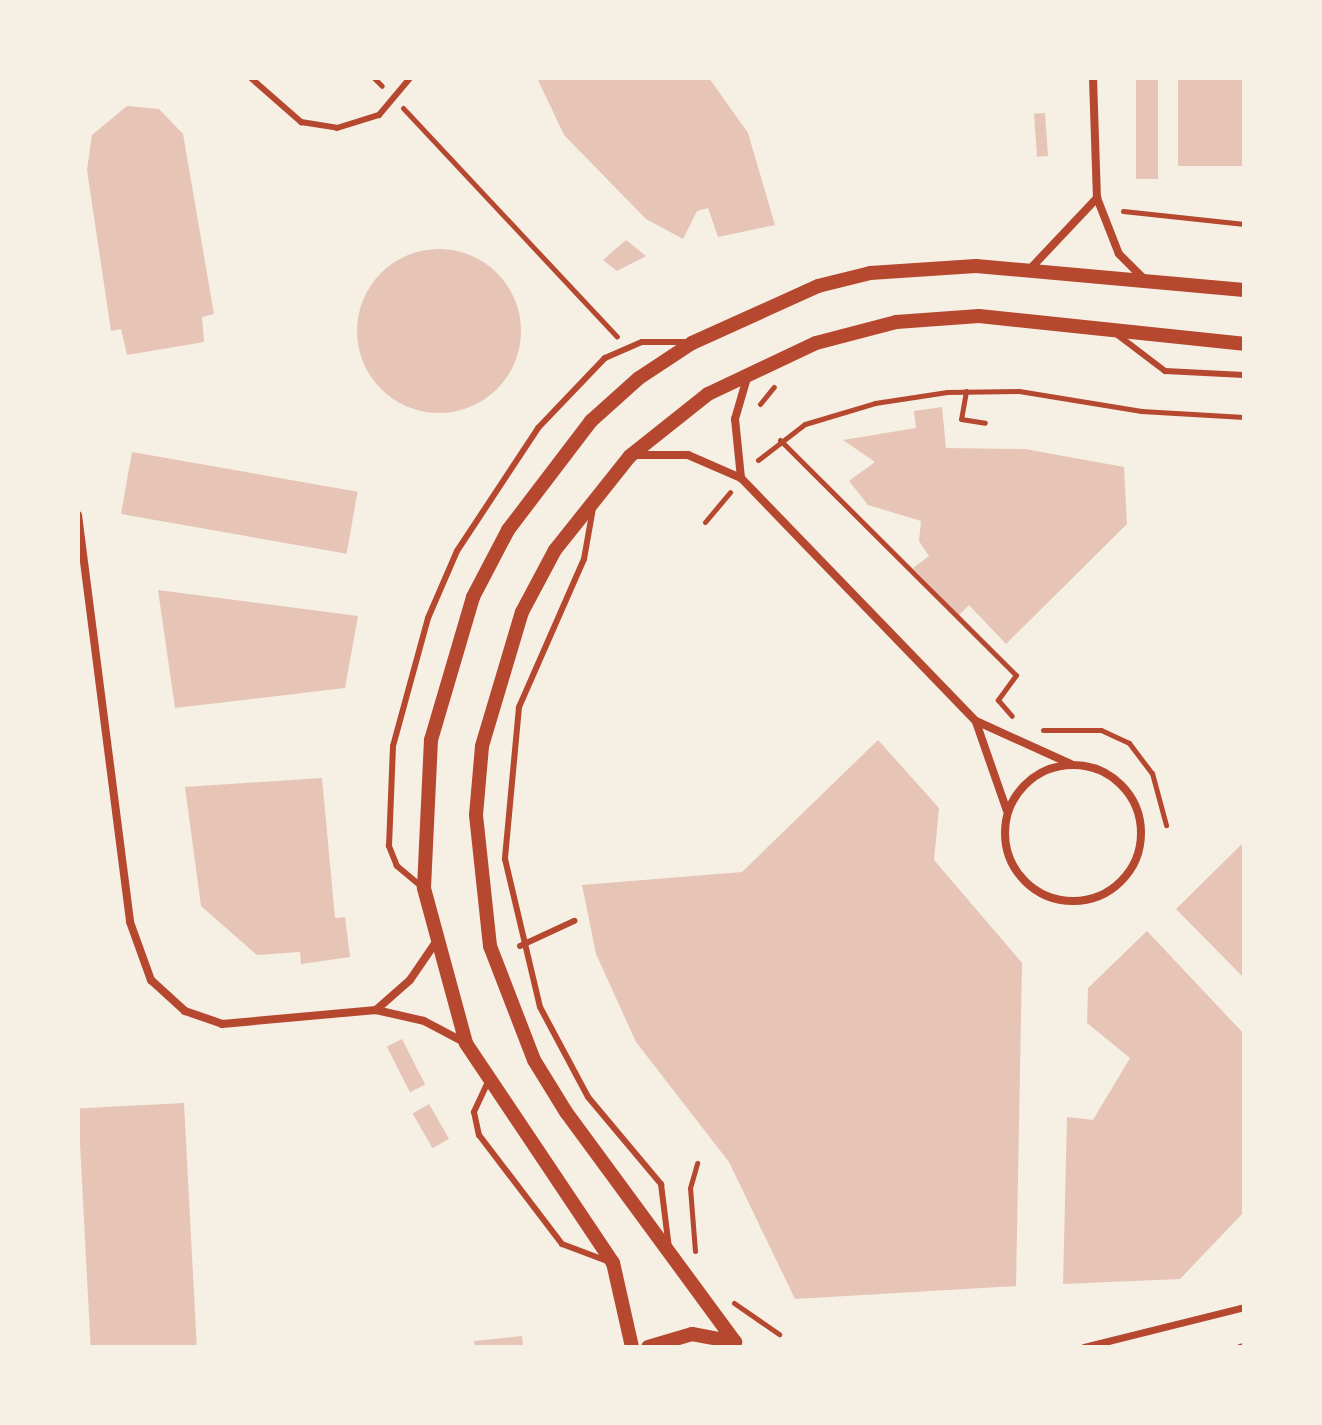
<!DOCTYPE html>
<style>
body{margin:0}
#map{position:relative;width:1322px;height:1425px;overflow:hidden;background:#f6efe4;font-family:"Exo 2",sans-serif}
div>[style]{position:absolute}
.building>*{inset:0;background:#e6c5b7;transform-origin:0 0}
.round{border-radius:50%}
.path>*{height:5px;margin:-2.5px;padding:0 2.5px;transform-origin:2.5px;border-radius:2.5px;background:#b5482f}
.service>*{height:6px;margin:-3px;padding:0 3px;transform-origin:3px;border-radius:3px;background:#b5482f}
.pedestrian>*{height:7px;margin:-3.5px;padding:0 3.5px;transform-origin:3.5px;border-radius:3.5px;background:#b5482f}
.minor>*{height:8px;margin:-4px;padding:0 4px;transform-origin:4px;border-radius:4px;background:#b5482f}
.minor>.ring{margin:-4px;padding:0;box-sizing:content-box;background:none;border:8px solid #b5482f;border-radius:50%}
.tertiary>*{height:14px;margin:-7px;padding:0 7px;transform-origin:7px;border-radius:7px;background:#b5482f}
span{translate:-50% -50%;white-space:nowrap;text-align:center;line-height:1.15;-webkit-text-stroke:7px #f6efe4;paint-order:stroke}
.frame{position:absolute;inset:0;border:80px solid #f6efe4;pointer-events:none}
</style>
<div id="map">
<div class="building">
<div style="clip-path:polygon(537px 78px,709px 78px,748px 133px,775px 225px,718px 237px,708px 208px,697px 211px,683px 239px,646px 219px,564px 135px)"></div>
<div style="left:1136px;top:78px;width:22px;height:101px"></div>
<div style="left:1178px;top:78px;width:66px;height:88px"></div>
<div style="clip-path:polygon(127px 106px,159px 109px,183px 134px,214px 314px,202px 317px,204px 342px,127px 355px,121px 329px,111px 331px,87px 170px,92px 135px)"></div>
<div style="left:1045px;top:113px;width:43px;height:11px;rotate:86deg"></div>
<div style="clip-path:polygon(626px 240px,646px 256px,617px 271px,603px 260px)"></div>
<div class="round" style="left:357px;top:249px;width:164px;height:164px"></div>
<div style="clip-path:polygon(942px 407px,946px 448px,1025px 449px,1124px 467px,1127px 524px,1006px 644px,969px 605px,959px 615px,913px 568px,929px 556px,919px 541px,921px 521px,868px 505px,849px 481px,875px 462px,843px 440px,916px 428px,914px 411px)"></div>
<div style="left:132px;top:452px;width:229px;height:63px;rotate:10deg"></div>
<div style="clip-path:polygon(158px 590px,358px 616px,345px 688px,175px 708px)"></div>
<div style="clip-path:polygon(878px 740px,939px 808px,934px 860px,1022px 963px,1016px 1286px,795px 1299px,729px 1162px,636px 1042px,596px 954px,582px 885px,742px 872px)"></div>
<div style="clip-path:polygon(322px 778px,335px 918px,345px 917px,350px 957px,301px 964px,300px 952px,257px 955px,201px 906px,185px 787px)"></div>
<div style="clip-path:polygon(1244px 842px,1244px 978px,1176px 909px)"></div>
<div style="clip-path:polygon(1147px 931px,1244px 1034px,1244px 1212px,1180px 1279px,1063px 1284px,1067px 1117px,1093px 1120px,1130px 1058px,1087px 1023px,1088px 988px)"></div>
<div style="left:402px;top:1039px;width:51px;height:17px;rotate:63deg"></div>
<div style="left:184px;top:1103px;width:244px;height:106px;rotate:87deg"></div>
<div style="left:429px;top:1104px;width:40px;height:19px;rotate:60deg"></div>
<div style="clip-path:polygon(522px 1336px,523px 1346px,475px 1347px,474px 1341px)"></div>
</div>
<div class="path">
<div style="left:374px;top:78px;width:11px;rotate:45deg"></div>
<div style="left:403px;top:108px;width:313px;rotate:46.9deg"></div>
<div style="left:1123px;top:211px;width:122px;rotate:6.1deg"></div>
<div style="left:966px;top:391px;width:28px;rotate:100deg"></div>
<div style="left:961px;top:419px;width:24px;rotate:9deg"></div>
<div style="left:760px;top:404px;width:22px;rotate:-51deg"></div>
<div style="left:780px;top:440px;width:333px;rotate:44.9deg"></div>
<div style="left:1016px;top:675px;width:31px;rotate:126deg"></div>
<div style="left:998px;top:700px;width:21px;rotate:49deg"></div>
<div style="left:758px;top:460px;width:59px;rotate:-37.5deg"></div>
<div style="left:805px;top:424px;width:73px;rotate:-16.7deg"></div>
<div style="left:875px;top:403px;width:73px;rotate:-8.7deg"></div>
<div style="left:947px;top:392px;width:72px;rotate:-0.8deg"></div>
<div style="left:1019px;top:391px;width:124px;rotate:9.3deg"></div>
<div style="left:1141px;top:411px;width:103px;rotate:3.3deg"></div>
<div style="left:705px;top:522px;width:39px;rotate:-50deg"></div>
<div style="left:1043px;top:730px;width:58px"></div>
<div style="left:1101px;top:730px;width:31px;rotate:25deg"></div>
<div style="left:1129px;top:743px;width:38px;rotate:53deg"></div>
<div style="left:1152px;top:773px;width:54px;rotate:74.9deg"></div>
<div style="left:695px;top:1251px;width:63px;rotate:-94.5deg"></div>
<div style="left:690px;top:1188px;width:26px;rotate:-74deg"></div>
<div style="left:734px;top:1303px;width:55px;rotate:34.6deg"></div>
</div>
<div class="service">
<div style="left:251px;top:78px;width:67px;rotate:41.3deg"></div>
<div style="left:301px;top:122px;width:36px;rotate:9deg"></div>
<div style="left:337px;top:128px;width:44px;rotate:-17.2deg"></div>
<div style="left:379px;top:115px;width:48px;rotate:-50deg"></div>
<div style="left:1115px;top:333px;width:63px;rotate:37.2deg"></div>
<div style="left:1165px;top:371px;width:79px;rotate:2.9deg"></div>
<div style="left:593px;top:508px;width:52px;rotate:100deg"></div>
<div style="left:584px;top:559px;width:162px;rotate:113.7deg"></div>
<div style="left:519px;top:707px;width:153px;rotate:95.3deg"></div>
<div style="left:505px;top:859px;width:152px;rotate:76.7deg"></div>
<div style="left:540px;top:1007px;width:102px;rotate:61.9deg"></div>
<div style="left:588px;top:1097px;width:114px;rotate:50deg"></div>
<div style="left:661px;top:1184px;width:64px;rotate:82.9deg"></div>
<div style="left:422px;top:887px;width:33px;rotate:-140deg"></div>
<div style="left:397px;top:866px;width:22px;rotate:-112deg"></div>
<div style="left:389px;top:846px;width:100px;rotate:-87.7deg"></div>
<div style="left:393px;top:746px;width:133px;rotate:-74.7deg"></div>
<div style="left:428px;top:618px;width:73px;rotate:-66.6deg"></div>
<div style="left:457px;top:551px;width:147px;rotate:-56.6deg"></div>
<div style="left:538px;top:428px;width:97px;rotate:-46.3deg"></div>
<div style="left:605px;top:358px;width:40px;rotate:-23.4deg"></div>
<div style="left:642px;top:342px;width:47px"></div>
<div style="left:520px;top:946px;width:60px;rotate:-24.8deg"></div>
<div style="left:487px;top:1084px;width:31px;rotate:115deg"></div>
<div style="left:474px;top:1112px;width:24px;rotate:78deg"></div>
<div style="left:479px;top:1135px;width:137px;rotate:52.7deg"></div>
<div style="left:562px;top:1244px;width:51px;rotate:20.6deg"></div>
<div style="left:1240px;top:1347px;width:4px;rotate:-14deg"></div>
</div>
<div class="pedestrian">
<div style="left:1084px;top:1347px;width:165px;rotate:-14deg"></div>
</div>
<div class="minor">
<div style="left:1093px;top:78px;width:120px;rotate:88.1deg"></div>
<div style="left:1097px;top:198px;width:60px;rotate:68.6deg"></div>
<div style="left:1119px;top:254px;width:37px;rotate:45deg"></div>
<div style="left:1030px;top:269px;width:98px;rotate:-46.7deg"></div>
<div style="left:635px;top:455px;width:53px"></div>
<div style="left:688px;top:455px;width:58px;rotate:23.5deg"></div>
<div style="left:741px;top:478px;width:338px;rotate:46deg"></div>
<div style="left:976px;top:721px;width:104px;rotate:24.4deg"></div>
<div style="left:741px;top:478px;width:59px;rotate:-95.8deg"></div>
<div style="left:735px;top:419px;width:43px;rotate:-73.7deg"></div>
<div style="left:78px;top:515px;width:410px;rotate:82.7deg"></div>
<div style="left:130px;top:922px;width:62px;rotate:70.1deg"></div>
<div style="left:151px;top:980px;width:46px;rotate:42.4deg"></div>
<div style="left:185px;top:1011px;width:39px;rotate:19deg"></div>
<div style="left:222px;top:1024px;width:155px;rotate:-5.2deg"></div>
<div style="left:376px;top:1010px;width:49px;rotate:12.9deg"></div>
<div style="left:424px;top:1021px;width:45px;rotate:27.7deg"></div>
<div style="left:976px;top:722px;width:94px;rotate:70.8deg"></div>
<div class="ring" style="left:1005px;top:765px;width:128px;height:128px"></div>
<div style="left:376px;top:1010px;width:45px;rotate:-41.4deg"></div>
<div style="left:410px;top:980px;width:46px;rotate:-55.6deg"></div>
</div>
<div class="tertiary">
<div style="left:735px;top:1342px;width:285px;rotate:-126.3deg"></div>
<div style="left:566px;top:1112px;width:61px;rotate:-121.6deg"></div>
<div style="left:534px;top:1060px;width:122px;rotate:-111.1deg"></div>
<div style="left:490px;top:946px;width:132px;rotate:-96.1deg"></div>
<div style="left:476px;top:815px;width:69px;rotate:-85deg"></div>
<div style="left:482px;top:746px;width:140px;rotate:-73.4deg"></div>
<div style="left:522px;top:612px;width:70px;rotate:-62deg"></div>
<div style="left:555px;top:550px;width:120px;rotate:-51.4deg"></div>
<div style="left:630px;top:456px;width:100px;rotate:-38.5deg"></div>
<div style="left:708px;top:394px;width:119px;rotate:-25.3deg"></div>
<div style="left:816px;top:343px;width:83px;rotate:-14.7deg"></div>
<div style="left:896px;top:322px;width:83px;rotate:-4.1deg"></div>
<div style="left:979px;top:316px;width:266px;rotate:6deg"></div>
<div style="left:632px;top:1347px;width:86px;rotate:-102.7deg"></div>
<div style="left:613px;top:1263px;width:265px;rotate:-123.8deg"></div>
<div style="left:466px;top:1043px;width:161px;rotate:-105.2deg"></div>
<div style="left:424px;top:888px;width:148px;rotate:-87.3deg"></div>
<div style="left:431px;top:740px;width:149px;rotate:-73.6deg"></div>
<div style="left:473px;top:597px;width:76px;rotate:-62.4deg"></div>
<div style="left:508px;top:530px;width:137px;rotate:-52.7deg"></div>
<div style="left:591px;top:421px;width:64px;rotate:-41.9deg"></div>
<div style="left:639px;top:378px;width:64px;rotate:-33.4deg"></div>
<div style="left:692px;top:343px;width:138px;rotate:-24.3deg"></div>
<div style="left:818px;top:286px;width:54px;rotate:-14deg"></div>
<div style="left:870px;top:273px;width:106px;rotate:-3.8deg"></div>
<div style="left:976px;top:266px;width:269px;rotate:5.1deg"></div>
<div style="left:648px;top:1347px;width:46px;rotate:-16.5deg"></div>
<div style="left:692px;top:1334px;width:44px;rotate:10.5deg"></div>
</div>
<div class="frame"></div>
</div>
